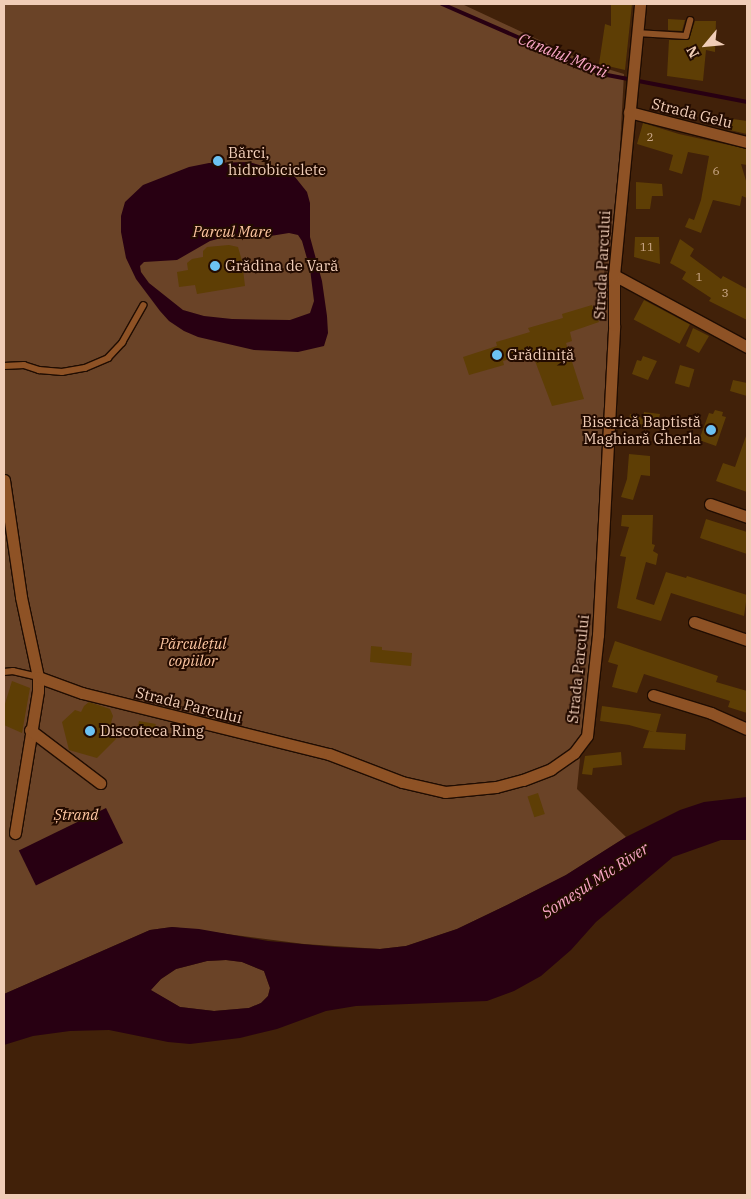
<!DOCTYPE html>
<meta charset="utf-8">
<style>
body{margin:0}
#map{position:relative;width:751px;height:1199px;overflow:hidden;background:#412109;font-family:"IBM Plex Serif",serif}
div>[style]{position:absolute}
.green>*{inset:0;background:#6a4327}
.water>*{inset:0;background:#280012;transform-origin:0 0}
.stream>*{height:4px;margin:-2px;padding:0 2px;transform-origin:2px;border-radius:2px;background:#280012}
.building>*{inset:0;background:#5e3e05;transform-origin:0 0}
.roads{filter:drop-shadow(1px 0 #200d02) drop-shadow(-1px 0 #200d02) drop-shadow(0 1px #200d02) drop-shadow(0 -1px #200d02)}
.lane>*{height:5.5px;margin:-2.75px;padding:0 2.75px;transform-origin:2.75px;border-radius:2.75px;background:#8e5225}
.street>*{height:11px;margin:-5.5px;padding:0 5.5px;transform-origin:5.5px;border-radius:5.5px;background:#8e5225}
.dots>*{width:14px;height:14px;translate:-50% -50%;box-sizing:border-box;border:2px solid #230b00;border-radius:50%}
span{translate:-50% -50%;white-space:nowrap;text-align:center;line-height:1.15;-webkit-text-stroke:4px #230b00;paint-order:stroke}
.number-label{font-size:12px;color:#cca98a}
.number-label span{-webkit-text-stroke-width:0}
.street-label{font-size:15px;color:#f0cdb7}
.poi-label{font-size:15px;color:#f0cdb7}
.left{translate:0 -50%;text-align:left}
.right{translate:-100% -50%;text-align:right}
.park-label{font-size:15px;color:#fdc6a1;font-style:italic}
.water-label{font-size:16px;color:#faa6c6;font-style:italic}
.frame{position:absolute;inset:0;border:5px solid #f0cdb7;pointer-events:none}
.north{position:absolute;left:681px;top:20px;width:50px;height:50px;-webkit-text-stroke:4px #230b00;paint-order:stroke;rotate:242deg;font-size:14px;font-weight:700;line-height:20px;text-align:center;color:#f0cdb7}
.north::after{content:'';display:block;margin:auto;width:18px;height:22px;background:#f0cdb7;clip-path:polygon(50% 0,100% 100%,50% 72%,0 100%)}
</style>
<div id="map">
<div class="green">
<div style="clip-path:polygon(4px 4px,462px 4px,588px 63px,624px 74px,594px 615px,577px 789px,626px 837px,566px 875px,507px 905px,457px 929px,406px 946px,380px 949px,304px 944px,172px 927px,150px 930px,4px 994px)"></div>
<div style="clip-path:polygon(226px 960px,242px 962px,264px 971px,270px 988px,268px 996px,261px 1003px,249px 1008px,214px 1011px,180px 1007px,150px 990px,161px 979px,176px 969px,207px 961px)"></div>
</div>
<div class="water">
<div style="clip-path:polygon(evenodd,249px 162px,284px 172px,295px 177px,307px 192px,310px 203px,310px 237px,322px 281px,327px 316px,328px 333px,324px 346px,298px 352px,254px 350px,198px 337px,184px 331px,169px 321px,160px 311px,136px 279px,126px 258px,121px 232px,121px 216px,125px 202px,143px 185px,189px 167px,209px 163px,249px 162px,289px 233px,298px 235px,302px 241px,310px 269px,314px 301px,310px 313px,290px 320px,232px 319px,204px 316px,183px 310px,149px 283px,141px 272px,140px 266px,144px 262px,177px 260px,210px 241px,221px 238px,258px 238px,289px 233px)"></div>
<div style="clip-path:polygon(evenodd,747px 797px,747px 840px,721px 840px,673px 857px,596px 922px,571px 950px,541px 976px,514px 991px,487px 1001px,356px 1006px,326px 1011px,277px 1029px,240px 1038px,190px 1044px,168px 1042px,109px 1030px,70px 1031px,33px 1036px,4px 1045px,4px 994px,150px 930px,172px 927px,199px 929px,268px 941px,335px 947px,380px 949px,406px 946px,457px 929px,507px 905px,566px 875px,626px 837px,680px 810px,704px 802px,747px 797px,226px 960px,242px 962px,264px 971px,270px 988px,268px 996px,261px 1003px,249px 1008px,214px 1011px,180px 1007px,151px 990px,161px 979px,176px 969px,207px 961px,226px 960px)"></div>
<div style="left:106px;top:808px;width:39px;height:97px;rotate:64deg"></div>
</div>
<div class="stream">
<div style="left:442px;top:4px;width:175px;rotate:23.6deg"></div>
<div style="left:602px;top:74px;width:148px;rotate:10.9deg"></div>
</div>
<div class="building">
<div style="clip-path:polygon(611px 4px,632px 4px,625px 70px,599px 64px,605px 24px,611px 26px)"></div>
<div style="clip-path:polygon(668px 19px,685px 20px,682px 31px,668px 30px)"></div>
<div style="clip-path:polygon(695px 21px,716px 21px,715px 52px,706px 50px,703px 81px,667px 76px,669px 40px,689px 39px)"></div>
<div style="clip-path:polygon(726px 118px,747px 121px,747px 134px,725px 129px)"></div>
<div style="clip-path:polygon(643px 123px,679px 134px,747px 149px,747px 165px,741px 164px,747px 184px,747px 198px,742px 196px,740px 206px,713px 200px,701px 233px,685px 227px,689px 218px,694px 220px,701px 200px,709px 156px,688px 152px,682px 174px,669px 170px,673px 155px,637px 144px)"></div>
<div style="clip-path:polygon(636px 182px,662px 184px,663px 196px,652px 196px,650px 209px,636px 209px)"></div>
<div style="clip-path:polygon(635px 237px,659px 237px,660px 264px,634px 257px)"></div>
<div style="clip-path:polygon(680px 239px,694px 249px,690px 256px,721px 279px,723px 276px,747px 289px,747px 320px,709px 301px,711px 298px,682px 279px,686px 272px,670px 263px)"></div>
<div style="clip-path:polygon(229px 245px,238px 247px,242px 261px,245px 286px,197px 294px,195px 285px,179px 287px,177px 272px,188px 270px,187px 263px,192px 259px,203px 257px,203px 251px,207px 247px)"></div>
<div style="left:644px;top:300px;width:52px;height:22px;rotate:28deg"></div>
<div style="clip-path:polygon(592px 305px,599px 322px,570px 332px,572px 341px,566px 343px,584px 399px,552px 406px,532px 353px,503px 361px,504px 365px,469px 375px,463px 357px,497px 346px,496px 342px,530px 332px,528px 328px,563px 318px,562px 314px)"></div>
<div style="clip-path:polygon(693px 328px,709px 336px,699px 353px,686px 346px)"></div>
<div style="clip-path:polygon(643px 356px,657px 361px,648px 380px,632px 374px,637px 360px,641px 361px)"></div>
<div style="left:680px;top:365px;width:15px;height:19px;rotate:16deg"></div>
<div style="clip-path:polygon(733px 380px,747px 383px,747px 396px,730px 391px)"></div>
<div style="clip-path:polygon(715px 410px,723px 412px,722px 416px,726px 417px,716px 446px,699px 440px,709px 413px,713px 414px)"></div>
<div style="clip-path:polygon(644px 412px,660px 414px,658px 422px,665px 423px,664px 428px,628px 426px,630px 414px,643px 418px)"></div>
<div style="clip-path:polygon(746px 436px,747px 436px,747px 492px,716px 481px,723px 463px,735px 467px)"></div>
<div style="clip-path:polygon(629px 454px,650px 456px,650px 476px,641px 475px,633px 500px,621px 497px,627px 479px)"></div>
<div style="clip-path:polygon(622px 515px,653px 515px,652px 544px,655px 545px,653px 551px,658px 554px,656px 565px,646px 562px,636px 599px,654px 605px,666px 572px,686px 578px,687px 576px,747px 595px,744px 616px,671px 593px,661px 621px,617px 608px,626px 557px,620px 556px,629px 527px,621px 526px)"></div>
<div style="clip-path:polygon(706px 519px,747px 532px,747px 554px,700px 538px)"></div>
<div style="clip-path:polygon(615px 641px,718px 676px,716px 682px,747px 691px,747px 713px,728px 707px,730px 701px,644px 674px,637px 693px,612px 687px,618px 665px,608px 662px)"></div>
<div style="clip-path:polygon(371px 646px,382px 647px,382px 650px,412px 653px,411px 666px,370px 662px)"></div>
<div style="clip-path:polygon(12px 681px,30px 688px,22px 733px,4px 725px,4px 707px)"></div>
<div style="clip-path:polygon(89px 702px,110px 709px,113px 716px,111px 723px,115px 724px,116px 739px,97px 758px,69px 750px,62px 722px,75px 710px,81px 712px,84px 706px)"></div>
<div style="clip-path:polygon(602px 706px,661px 714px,656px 732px,686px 734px,685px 750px,643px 748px,649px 731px,654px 732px,629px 725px,600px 721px)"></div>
<div style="left:139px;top:721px;width:17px;height:13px;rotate:10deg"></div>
<div style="clip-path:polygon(621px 752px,622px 765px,593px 768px,592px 775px,582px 774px,585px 756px)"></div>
<div style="left:538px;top:793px;width:22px;height:11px;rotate:72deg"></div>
</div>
<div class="roads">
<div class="lane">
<div style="left:637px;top:33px;width:49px;rotate:3.5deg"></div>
<div style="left:686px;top:36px;width:16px;rotate:-75deg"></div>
<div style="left:4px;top:366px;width:20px;rotate:-3deg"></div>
<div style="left:24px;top:365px;width:16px;rotate:18deg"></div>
<div style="left:39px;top:370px;width:23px;rotate:5deg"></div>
<div style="left:62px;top:372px;width:23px;rotate:-10deg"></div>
<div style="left:85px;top:368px;width:25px;rotate:-23deg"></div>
<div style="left:108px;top:358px;width:21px;rotate:-47deg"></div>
<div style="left:122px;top:343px;width:43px;rotate:-60.4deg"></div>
<div style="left:4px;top:672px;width:9px;rotate:-6deg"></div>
<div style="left:13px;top:671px;width:26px;rotate:13deg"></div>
</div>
<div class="street">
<div style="left:629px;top:112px;width:122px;rotate:14.3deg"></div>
<div style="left:614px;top:275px;width:151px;rotate:28.4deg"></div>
<div style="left:4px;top:480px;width:118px;rotate:81.7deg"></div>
<div style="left:21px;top:597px;width:82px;rotate:78deg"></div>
<div style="left:38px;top:677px;width:14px;rotate:90deg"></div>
<div style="left:38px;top:691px;width:144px;rotate:99.2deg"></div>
<div style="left:710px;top:504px;width:39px;rotate:19deg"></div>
<div style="left:694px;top:622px;width:56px;rotate:18.8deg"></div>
<div style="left:38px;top:677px;width:47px;rotate:20deg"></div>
<div style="left:82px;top:693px;width:254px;rotate:13.9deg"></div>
<div style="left:329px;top:754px;width:78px;rotate:21deg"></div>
<div style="left:402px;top:782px;width:44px;rotate:13.1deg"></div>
<div style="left:445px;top:792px;width:51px;rotate:-5.6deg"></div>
<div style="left:496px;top:787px;width:28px;rotate:-15deg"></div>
<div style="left:523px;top:780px;width:30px;rotate:-21deg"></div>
<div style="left:551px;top:769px;width:28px;rotate:-35deg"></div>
<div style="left:574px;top:753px;width:21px;rotate:-53deg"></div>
<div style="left:587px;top:736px;width:102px;rotate:-83.8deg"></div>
<div style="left:598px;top:635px;width:310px;rotate:-87deg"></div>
<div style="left:614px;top:325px;width:50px;rotate:-90deg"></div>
<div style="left:614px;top:275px;width:272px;rotate:-84.5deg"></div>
<div style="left:653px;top:695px;width:61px;rotate:17.2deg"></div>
<div style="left:711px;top:713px;width:39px;rotate:24deg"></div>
<div style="left:30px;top:730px;width:88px;rotate:37.1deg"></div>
</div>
</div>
<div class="dots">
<div style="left:218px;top:161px;background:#6cc2f3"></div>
<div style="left:215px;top:266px;background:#6cc2f3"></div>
<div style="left:497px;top:355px;background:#6cc2f3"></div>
<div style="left:711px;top:430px;background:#6cc2f3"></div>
<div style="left:90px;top:731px;background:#6cc2f3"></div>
</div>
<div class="number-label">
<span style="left:650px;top:137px">2</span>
<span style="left:716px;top:171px">6</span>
<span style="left:647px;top:247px">11</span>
<span style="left:699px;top:277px">1</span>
<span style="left:725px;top:293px">3</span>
</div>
<div class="street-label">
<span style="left:692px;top:113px;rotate:14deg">Strada Gelu</span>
<span style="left:602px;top:265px;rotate:-87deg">Strada Parcului</span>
<span style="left:578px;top:669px;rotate:-84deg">Strada Parcului</span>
<span style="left:189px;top:705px;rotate:14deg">Strada Parcului</span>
</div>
<div class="poi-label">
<span class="left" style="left:228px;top:161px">Bărci,<br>hidrobiciclete</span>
<span class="left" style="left:225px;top:266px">Grădina de Vară</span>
<span class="left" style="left:507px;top:355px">Grădiniță</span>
<span class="right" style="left:701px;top:430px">Biserică Baptistă<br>Maghiară Gherla</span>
<span class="left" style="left:100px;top:731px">Discoteca Ring</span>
</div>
<div class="park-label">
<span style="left:232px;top:232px">Parcul Mare</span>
<span style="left:193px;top:652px">Părculețul<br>copiilor</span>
<span style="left:76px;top:815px">Ștrand</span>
</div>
<div class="water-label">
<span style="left:563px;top:55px;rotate:22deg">Canalul Morii</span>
<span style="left:595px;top:880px;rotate:-33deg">Someşul Mic River</span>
</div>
<div class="frame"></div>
<div class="north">N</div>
</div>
